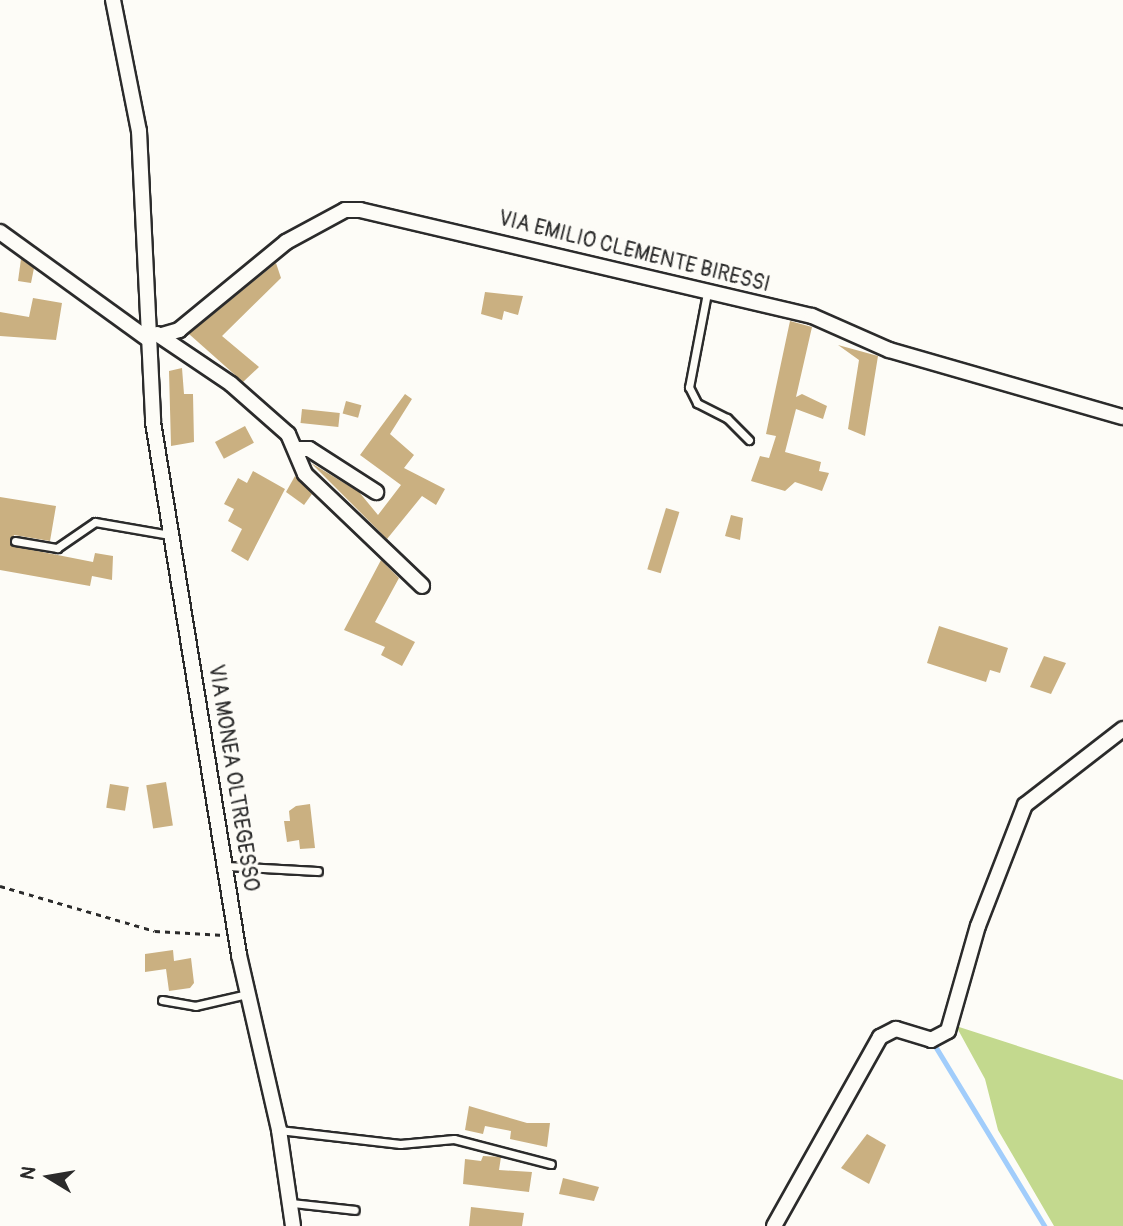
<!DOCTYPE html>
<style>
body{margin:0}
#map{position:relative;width:1123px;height:1226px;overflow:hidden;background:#fdfcf7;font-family:Pangolin,sans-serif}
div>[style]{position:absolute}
.green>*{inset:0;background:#c3d98e}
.stream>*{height:4.5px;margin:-2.25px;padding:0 2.25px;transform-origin:2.25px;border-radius:2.25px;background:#a1cdfb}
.building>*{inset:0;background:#cab081;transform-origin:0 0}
.path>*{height:2.5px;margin-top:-1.25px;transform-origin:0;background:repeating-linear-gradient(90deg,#2b2b2b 0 5px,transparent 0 10px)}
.roads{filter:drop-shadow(2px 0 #2b2b2b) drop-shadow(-2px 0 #2b2b2b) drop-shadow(0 2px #2b2b2b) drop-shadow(0 -2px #2b2b2b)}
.service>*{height:7px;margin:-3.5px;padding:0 3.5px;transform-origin:3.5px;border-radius:3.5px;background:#fdfcf7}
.minor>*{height:14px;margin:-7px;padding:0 7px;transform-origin:7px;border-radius:7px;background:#fdfcf7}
span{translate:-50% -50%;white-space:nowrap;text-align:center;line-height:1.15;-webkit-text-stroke:6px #fdfcf7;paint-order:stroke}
.street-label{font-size:21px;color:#2b2b2b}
.north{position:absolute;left:14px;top:1142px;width:70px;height:70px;-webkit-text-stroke:5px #fdfcf7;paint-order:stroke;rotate:281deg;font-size:19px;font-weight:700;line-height:28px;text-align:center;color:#2b2b2b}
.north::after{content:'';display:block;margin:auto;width:24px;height:32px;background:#2b2b2b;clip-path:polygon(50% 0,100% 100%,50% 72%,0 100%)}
</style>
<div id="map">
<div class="green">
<div style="clip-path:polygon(956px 1026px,1123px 1080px,1123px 1226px,1054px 1226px,998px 1130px,985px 1079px)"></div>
</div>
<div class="stream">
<div style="left:936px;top:1047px;width:210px;rotate:58.7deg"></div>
</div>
<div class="building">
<div style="clip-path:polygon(21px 259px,34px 268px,31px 283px,18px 281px)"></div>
<div style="clip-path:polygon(276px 263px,281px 278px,222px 336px,259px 367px,243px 382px,189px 334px)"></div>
<div style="clip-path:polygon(485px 292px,523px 296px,518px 315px,504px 311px,502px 320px,481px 314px)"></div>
<div style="clip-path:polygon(33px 298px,62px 303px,56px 340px,0 336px,0 312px,29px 317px)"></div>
<div style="clip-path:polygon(790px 321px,812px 327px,796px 397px,802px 394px,827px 406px,823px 419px,796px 409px,785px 452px,821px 462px,819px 471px,829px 473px,822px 491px,795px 482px,785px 491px,751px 481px,760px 456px,769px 458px,776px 436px,766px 434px)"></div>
<div style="clip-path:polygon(838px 345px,878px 356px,865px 436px,848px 429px,859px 360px)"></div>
<div style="clip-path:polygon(182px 368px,184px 394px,193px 394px,194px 442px,171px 446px,169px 371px)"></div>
<div style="clip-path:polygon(405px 394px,412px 399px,390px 434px,414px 455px,404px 468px,445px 489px,436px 505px,422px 496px,387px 539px,311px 463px,359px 492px,378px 515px,401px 485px,360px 455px)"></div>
<div style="left:346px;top:401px;width:16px;height:13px;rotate:15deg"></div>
<div style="left:302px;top:409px;width:38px;height:14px;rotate:6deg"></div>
<div style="left:245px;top:426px;width:19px;height:34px;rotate:62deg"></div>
<div style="clip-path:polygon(253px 471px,285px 489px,248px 561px,231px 551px,242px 529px,228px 521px,234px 509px,224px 504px,238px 478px,247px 483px)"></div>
<div style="clip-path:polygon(295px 476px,312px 494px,304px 505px,286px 492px)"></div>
<div style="clip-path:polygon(0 497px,56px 506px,50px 541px,14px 535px,12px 546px,93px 562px,95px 553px,113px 556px,112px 580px,92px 576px,90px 586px,0 570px)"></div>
<div style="left:666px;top:508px;width:14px;height:64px;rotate:17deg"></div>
<div style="clip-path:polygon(731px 515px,743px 518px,740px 540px,725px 536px)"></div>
<div style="clip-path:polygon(381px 560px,399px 578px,375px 622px,415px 642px,402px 666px,381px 655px,385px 647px,344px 630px)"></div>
<div style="clip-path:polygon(939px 626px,1008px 648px,1000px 673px,990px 670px,986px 682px,927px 663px)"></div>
<div style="clip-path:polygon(1044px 656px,1066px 663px,1051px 694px,1030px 687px)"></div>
<div style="left:166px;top:782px;width:44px;height:20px;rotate:81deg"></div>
<div style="left:110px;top:784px;width:19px;height:24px;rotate:9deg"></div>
<div style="clip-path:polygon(310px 804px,315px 848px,300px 849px,299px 840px,287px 842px,284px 821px,290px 821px,289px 811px,296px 806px)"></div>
<div style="clip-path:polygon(173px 950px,174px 961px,191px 958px,194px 983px,190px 988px,169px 991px,166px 969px,145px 972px,145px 954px)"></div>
<div style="clip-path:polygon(469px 1106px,527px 1123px,550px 1123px,547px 1147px,510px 1139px,511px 1131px,485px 1126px,483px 1134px,465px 1130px)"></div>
<div style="clip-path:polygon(867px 1134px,886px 1145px,869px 1184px,841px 1168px)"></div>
<div style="clip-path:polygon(483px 1156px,501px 1157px,499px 1170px,532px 1172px,529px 1192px,463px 1184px,465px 1159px,481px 1161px)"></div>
<div style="clip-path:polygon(563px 1178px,599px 1187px,594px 1201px,559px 1194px)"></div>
<div style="clip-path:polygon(471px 1207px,524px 1213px,522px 1226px,469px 1226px)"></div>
</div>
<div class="path">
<div style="left:0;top:886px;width:161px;rotate:16.2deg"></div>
<div style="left:155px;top:931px;width:69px;rotate:3.3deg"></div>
</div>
<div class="roads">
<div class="service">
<div style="left:707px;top:293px;width:96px;rotate:100.8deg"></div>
<div style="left:689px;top:387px;width:18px;rotate:63deg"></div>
<div style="left:697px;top:403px;width:34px;rotate:27deg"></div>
<div style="left:727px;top:418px;width:31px;rotate:45deg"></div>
<div style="left:15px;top:541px;width:43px;rotate:9.5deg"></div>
<div style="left:57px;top:548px;width:46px;rotate:-34.4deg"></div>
<div style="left:95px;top:522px;width:76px;rotate:9.8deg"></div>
<div style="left:226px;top:866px;width:92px;rotate:3.1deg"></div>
<div style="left:162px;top:1000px;width:34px;rotate:10deg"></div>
<div style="left:195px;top:1006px;width:53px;rotate:-13deg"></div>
<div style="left:279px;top:1130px;width:122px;rotate:6.6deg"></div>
<div style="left:400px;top:1144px;width:54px;rotate:-5.3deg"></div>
<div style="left:454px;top:1139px;width:100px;rotate:14.5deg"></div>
<div style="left:292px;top:1203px;width:63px;rotate:6.3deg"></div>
</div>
<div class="minor">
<div style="left:113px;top:0;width:134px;rotate:78.8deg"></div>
<div style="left:139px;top:131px;width:291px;rotate:87.2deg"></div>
<div style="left:153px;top:422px;width:540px;rotate:80.83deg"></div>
<div style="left:239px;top:955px;width:180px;rotate:77.1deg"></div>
<div style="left:279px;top:1130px;width:97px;rotate:81.7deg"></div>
<div style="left:0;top:232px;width:184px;rotate:35.9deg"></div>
<div style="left:157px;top:334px;width:89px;rotate:34deg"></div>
<div style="left:231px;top:384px;width:76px;rotate:41.3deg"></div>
<div style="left:288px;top:434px;width:43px;rotate:67deg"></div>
<div style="left:305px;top:474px;width:162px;rotate:43.7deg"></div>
<div style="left:162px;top:335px;width:18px;rotate:-16deg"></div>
<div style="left:179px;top:330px;width:139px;rotate:-39.4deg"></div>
<div style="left:286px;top:242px;width:67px;rotate:-28.5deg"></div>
<div style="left:345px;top:210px;width:15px"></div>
<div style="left:360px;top:210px;width:464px;rotate:13.2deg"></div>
<div style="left:812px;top:316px;width:84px;rotate:23.8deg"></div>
<div style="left:889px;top:350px;width:243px;rotate:16deg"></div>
<div style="left:298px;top:449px;width:11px"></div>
<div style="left:309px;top:449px;width:80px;rotate:32.7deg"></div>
<div style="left:774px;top:1226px;width:217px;rotate:-60.7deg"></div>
<div style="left:880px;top:1037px;width:18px;rotate:-27deg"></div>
<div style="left:896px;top:1029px;width:37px;rotate:17deg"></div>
<div style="left:931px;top:1040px;width:19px;rotate:-28deg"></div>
<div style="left:948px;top:1031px;width:109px;rotate:-74.1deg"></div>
<div style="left:978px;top:926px;width:130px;rotate:-68.8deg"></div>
<div style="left:1025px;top:805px;width:124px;rotate:-37.8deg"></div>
</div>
</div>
<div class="street-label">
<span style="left:634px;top:252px;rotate:14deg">VIA EMILIO CLEMENTE BIRESSI</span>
<span style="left:233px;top:778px;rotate:81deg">VIA MONEA OLTREGESSO</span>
</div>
<div class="north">N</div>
</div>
